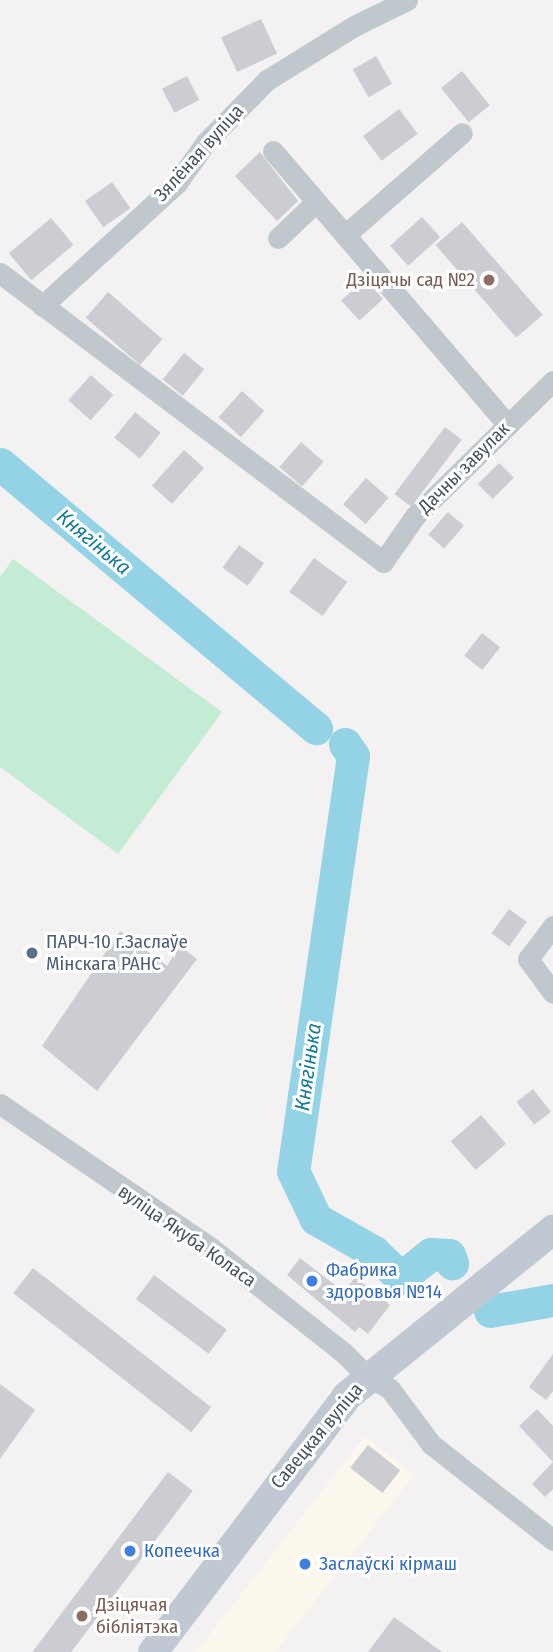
<!DOCTYPE html>
<meta charset="utf-8">
<style>
body{margin:0}
#map{position:relative;width:553px;height:1652px;overflow:hidden;background:#f3f1f1;font-family:"Fira Sans Condensed",sans-serif}
div>[style]{position:absolute}
.commercial>*{inset:0;background:#fbf7ed}
.green>*{inset:0;background:#c4ecd4}
.river>*{height:33px;margin:-16.5px;padding:0 16.5px;transform-origin:16.5px;border-radius:16.5px;background:#94d3e6}
.building>*{inset:0;background:#cbcdd3;transform-origin:0 0}
.street>*{height:21px;margin:-10.5px;padding:0 10.5px;transform-origin:10.5px;border-radius:10.5px;background:#c0c8ce}
.secondary>*{height:30px;margin:-15px;padding:0 15px;transform-origin:15px;border-radius:15px;background:#c0c9d3}
.dots>*{width:19px;height:19px;translate:-50% -50%;box-sizing:border-box;border:4px solid #fff;border-radius:50%}
span{translate:-50% -50%;white-space:nowrap;text-align:center;line-height:1.15;-webkit-text-stroke:6px #fff;paint-order:stroke}
.street-label{font-size:19px;color:#4a545d}
.education-label{font-size:19px;color:#785e54}
.right{translate:-100% -50%;text-align:right}
.left{translate:0 -50%;text-align:left}
.service-label{font-size:19px;color:#4e5e75}
.shop-label{font-size:19px;color:#366cbe}
.water-label{font-size:21px;color:#187c9b;font-style:italic}
</style>
<div id="map">
<div class="commercial">
<div style="clip-path:polygon(365px 1436px,414px 1475px,275px 1652px,196px 1652px)"></div>
</div>
<div class="green">
<div style="clip-path:polygon(13px 559px,222px 712px,118px 854px,0 767px,0 577px)"></div>
</div>
<div class="river">
<div style="left:0;top:464px;width:412px;rotate:39.9deg"></div>
<div style="left:345px;top:744px;width:14px;rotate:56deg"></div>
<div style="left:353px;top:756px;width:419px;rotate:98.2deg"></div>
<div style="left:293px;top:1171px;width:53px;rotate:64.4deg"></div>
<div style="left:316px;top:1219px;width:67px;rotate:29.6deg"></div>
<div style="left:374px;top:1252px;width:37px;rotate:44deg"></div>
<div style="left:401px;top:1278px;width:38px;rotate:-39deg"></div>
<div style="left:431px;top:1254px;width:18px;rotate:3deg"></div>
<div style="left:449px;top:1255px;width:9px;rotate:69deg"></div>
<div style="left:490px;top:1311px;width:64px;rotate:-9.9deg"></div>
</div>
<div class="building">
<div style="left:261px;top:19px;width:38px;height:44px;rotate:65deg"></div>
<div style="left:376px;top:56px;width:32px;height:27px;rotate:60deg"></div>
<div style="left:462px;top:71px;width:44px;height:27px;rotate:51deg"></div>
<div style="left:187px;top:76px;width:27px;height:28px;rotate:63deg"></div>
<div style="left:399px;top:109px;width:31px;height:45px;rotate:53deg"></div>
<div style="clip-path:polygon(260px 152px,298px 201px,277px 221px,235px 176px)"></div>
<div style="left:112px;top:182px;width:32px;height:33px;rotate:55deg"></div>
<div style="left:422px;top:217px;width:27px;height:43px;rotate:48deg"></div>
<div style="left:51px;top:218px;width:35px;height:55px;rotate:50deg"></div>
<div style="left:462px;top:222px;width:123px;height:35px;rotate:49deg"></div>
<div style="left:365px;top:279px;width:27px;height:32px;rotate:48deg"></div>
<div style="left:108px;top:292px;width:72px;height:34px;rotate:41deg"></div>
<div style="left:184px;top:353px;width:26px;height:34px;rotate:39deg"></div>
<div style="left:91px;top:375px;width:30px;height:34px;rotate:42deg"></div>
<div style="left:242px;top:391px;width:30px;height:35px;rotate:42deg"></div>
<div style="left:135px;top:412px;width:33px;height:33px;rotate:39deg"></div>
<div style="left:445px;top:427px;width:21px;height:84px;rotate:37deg"></div>
<div style="left:301px;top:442px;width:30px;height:33px;rotate:41deg"></div>
<div style="left:184px;top:450px;width:27px;height:48px;rotate:42deg"></div>
<div style="left:499px;top:463px;width:21px;height:30px;rotate:45deg"></div>
<div style="left:366px;top:478px;width:30px;height:35px;rotate:41deg"></div>
<div style="left:448px;top:512px;width:21px;height:30px;rotate:41deg"></div>
<div style="left:239px;top:545px;width:31px;height:28px;rotate:36deg"></div>
<div style="left:314px;top:558px;width:41px;height:42px;rotate:36deg"></div>
<div style="left:482px;top:633px;width:23px;height:29px;rotate:38deg"></div>
<div style="left:509px;top:909px;width:22px;height:30px;rotate:36deg"></div>
<div style="clip-path:polygon(120px 931px,167px 966px,180px 946px,197px 959px,97px 1091px,42px 1046px)"></div>
<div style="left:533px;top:1089px;width:29px;height:21px;rotate:52deg"></div>
<div style="left:481px;top:1115px;width:38px;height:40px;rotate:49deg"></div>
<div style="clip-path:polygon(300px 1258px,344px 1292px,355px 1277px,390px 1305px,368px 1334px,359px 1327px,355px 1332px,287px 1275px)"></div>
<div style="left:33px;top:1268px;width:226px;height:32px;rotate:38deg"></div>
<div style="left:154px;top:1275px;width:91px;height:30px;rotate:37deg"></div>
<div style="clip-path:polygon(553px 1354px,553px 1391px,546px 1400px,529px 1387px)"></div>
<div style="clip-path:polygon(0 1384px,35px 1410px,0 1459px)"></div>
<div style="clip-path:polygon(537px 1409px,553px 1426px,553px 1489px,545px 1497px,532px 1484px,553px 1462px,519px 1426px)"></div>
<div style="left:368px;top:1445px;width:41px;height:29px;rotate:38deg"></div>
<div style="left:168px;top:1472px;width:31px;height:227px;rotate:37deg"></div>
<div style="clip-path:polygon(394px 1617px,442px 1652px,368px 1652px)"></div>
</div>
<div class="street">
<div style="left:273px;top:151px;width:361px;rotate:49.4deg"></div>
<div style="left:345px;top:235px;width:155px;rotate:-41.1deg"></div>
<div style="left:278px;top:238px;width:52px;rotate:-43.5deg"></div>
<div style="left:0;top:273px;width:480px;rotate:37deg"></div>
<div style="left:383px;top:562px;width:56px;rotate:-55.2deg"></div>
<div style="left:415px;top:516px;width:193px;rotate:-44.4deg"></div>
<div style="left:42px;top:306px;width:183px;rotate:-42.3deg"></div>
<div style="left:177px;top:183px;width:50px;rotate:-54.7deg"></div>
<div style="left:206px;top:142px;width:87px;rotate:-45.5deg"></div>
<div style="left:267px;top:80px;width:102px;rotate:-31.8deg"></div>
<div style="left:354px;top:26px;width:59px;rotate:-26.1deg"></div>
<div style="left:553px;top:926px;width:41px;rotate:127.1deg"></div>
<div style="left:528px;top:959px;width:42px;rotate:53.7deg"></div>
<div style="left:0;top:1104px;width:255px;rotate:34.3deg"></div>
<div style="left:211px;top:1248px;width:169px;rotate:38.3deg"></div>
<div style="left:344px;top:1353px;width:33px;rotate:45deg"></div>
<div style="left:367px;top:1376px;width:26px;rotate:29deg"></div>
<div style="left:390px;top:1389px;width:69px;rotate:53.3deg"></div>
<div style="left:431px;top:1444px;width:155px;rotate:38.2deg"></div>
</div>
<div class="secondary">
<div style="left:153px;top:1652px;width:321px;rotate:-52.8deg"></div>
<div style="left:347px;top:1396px;width:265px;rotate:-38.9deg"></div>
</div>
<div class="dots">
<div style="left:489px;top:280px;background:#8d6e63"></div>
<div style="left:32px;top:953px;background:#5c6f8a"></div>
<div style="left:312px;top:1281px;background:#3f7fe0"></div>
<div style="left:130px;top:1551px;background:#3f7fe0"></div>
<div style="left:305px;top:1564px;background:#3f7fe0"></div>
<div style="left:82px;top:1616px;background:#8d6e63"></div>
</div>
<div class="street-label">
<span style="left:199px;top:153px;rotate:-48deg">Зялёная вуліца</span>
<span style="left:464px;top:468px;rotate:-45deg">Дачны завулак</span>
<span style="left:187px;top:1236px;rotate:35deg">вуліца Якуба Коласа</span>
<span style="left:317px;top:1436px;rotate:-50deg">Савецкая вуліца</span>
</div>
<div class="education-label">
<span class="right" style="left:475px;top:280px">Дзіцячы сад №2</span>
<span class="left" style="left:96px;top:1616px">Дзіцячая<br>бібліятэка</span>
</div>
<div class="service-label">
<span class="left" style="left:46px;top:953px">ПАРЧ-10 г.Заслаўе<br>Мінскага РАНС</span>
</div>
<div class="shop-label">
<span class="left" style="left:326px;top:1281px">Фабрика<br>здоровья №14</span>
<span class="left" style="left:144px;top:1551px">Копеечка</span>
<span class="left" style="left:319px;top:1564px">Заслаўскі кірмаш</span>
</div>
<div class="water-label">
<span style="left:94px;top:542px;rotate:40deg">Княгінька</span>
<span style="left:308px;top:1067px;rotate:-82deg">Княгінька</span>
</div>
</div>
